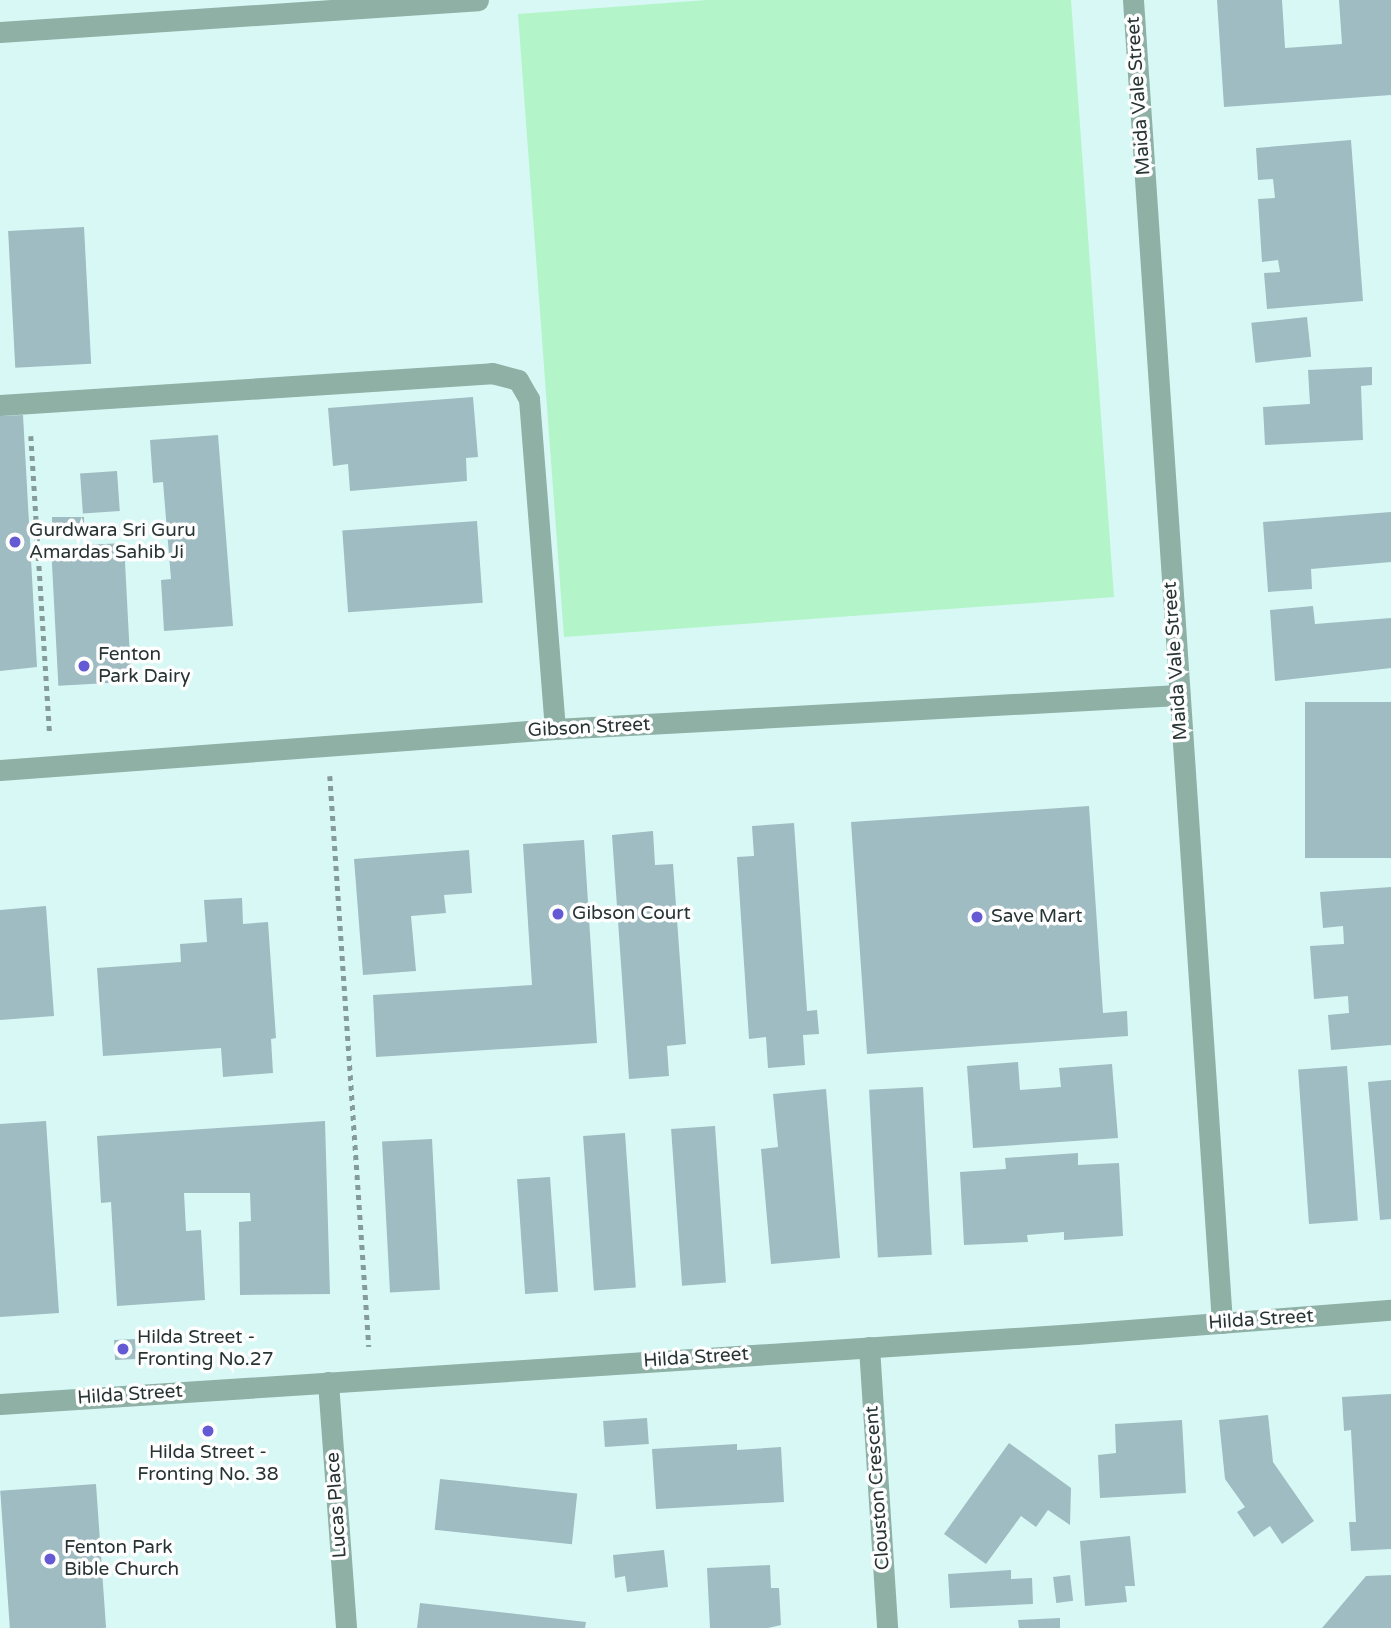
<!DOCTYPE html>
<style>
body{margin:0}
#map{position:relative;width:1391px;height:1628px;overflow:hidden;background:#d8f8f6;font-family:"Varela Round",sans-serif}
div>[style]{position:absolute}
.green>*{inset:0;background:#b3f4c9}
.building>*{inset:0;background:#9ebcc1;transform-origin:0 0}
.path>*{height:4.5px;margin-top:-2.25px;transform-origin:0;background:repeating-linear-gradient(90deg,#849b9a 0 5px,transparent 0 10px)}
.minor>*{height:21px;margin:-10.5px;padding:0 10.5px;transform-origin:10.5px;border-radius:10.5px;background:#8eb0a5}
.dots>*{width:19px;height:19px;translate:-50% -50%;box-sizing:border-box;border:4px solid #fefefe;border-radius:50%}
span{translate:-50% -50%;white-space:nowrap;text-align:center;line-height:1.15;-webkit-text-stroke:7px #fefefe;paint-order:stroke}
.street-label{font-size:19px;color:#273433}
.poi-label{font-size:19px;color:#273433}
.left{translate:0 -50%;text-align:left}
</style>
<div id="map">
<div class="green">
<div style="clip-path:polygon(707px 0,1071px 0,1114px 597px,564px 637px,518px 14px)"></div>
</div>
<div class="building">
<div style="clip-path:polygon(1217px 0,1282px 0,1285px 48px,1342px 44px,1339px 0,1391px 0,1391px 95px,1224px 107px)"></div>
<div style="clip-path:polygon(1351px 140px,1363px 301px,1267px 309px,1264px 273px,1280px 272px,1278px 260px,1262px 262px,1258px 199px,1275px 198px,1273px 179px,1258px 180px,1256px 148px)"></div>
<div style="left:84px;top:227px;width:137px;height:76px;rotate:87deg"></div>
<div style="left:1307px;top:317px;width:40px;height:56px;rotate:84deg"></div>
<div style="clip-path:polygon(1372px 367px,1372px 385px,1361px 386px,1363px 440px,1265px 445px,1263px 407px,1310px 404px,1308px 370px)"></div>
<div style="clip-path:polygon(473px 397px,478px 457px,466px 458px,467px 481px,350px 491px,348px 464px,333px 466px,328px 408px)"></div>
<div style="clip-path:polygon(23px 415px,37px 667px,0 671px,0 416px)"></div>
<div style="clip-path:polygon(218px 435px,233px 626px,164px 631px,161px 580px,171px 579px,163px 482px,153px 483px,150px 440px)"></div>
<div style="left:117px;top:471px;width:40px;height:37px;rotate:86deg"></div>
<div style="clip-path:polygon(1391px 512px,1391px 562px,1311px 569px,1312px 589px,1268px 592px,1263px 522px)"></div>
<div style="left:84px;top:517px;width:18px;height:32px;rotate:90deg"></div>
<div style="left:477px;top:521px;width:82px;height:135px;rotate:86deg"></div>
<div style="left:124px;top:543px;width:139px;height:73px;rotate:87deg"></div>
<div style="clip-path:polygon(1313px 606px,1315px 624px,1391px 618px,1391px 668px,1275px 681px,1270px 610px)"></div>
<div style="left:1391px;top:702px;width:156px;height:86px;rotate:90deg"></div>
<div style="clip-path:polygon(1089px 806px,1103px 1013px,1127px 1011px,1128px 1036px,867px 1054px,851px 822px)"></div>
<div style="clip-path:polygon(794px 823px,807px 1011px,817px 1010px,819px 1034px,803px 1035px,805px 1065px,768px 1068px,766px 1037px,749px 1039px,737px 857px,754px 856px,752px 826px)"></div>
<div style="clip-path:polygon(653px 831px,655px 865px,673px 864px,686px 1044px,667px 1046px,669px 1076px,629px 1079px,612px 835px)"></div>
<div style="clip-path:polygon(584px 840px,597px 1043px,376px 1057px,373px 995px,532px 985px,523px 844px)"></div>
<div style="clip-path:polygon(469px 850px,472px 893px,444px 895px,446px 913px,411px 916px,416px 971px,363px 975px,354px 859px)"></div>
<div style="clip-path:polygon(1391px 887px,1391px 1045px,1331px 1050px,1328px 1015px,1349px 1013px,1348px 996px,1314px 999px,1310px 946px,1344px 944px,1343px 926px,1323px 928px,1320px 892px)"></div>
<div style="clip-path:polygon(242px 898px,243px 924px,268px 922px,276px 1038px,271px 1039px,273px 1073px,223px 1077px,221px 1048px,103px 1056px,97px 968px,181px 962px,180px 944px,207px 942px,204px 900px)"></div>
<div style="clip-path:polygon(46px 906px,54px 1016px,0 1020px,0 910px)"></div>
<div style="clip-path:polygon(1018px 1062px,1020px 1090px,1061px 1087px,1059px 1068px,1112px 1064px,1118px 1138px,973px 1148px,967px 1066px)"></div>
<div style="left:1347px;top:1066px;width:155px;height:49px;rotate:86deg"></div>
<div style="clip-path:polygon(1391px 1080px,1391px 1219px,1380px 1220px,1368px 1082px)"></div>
<div style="left:923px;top:1087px;width:168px;height:54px;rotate:87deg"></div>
<div style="clip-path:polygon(826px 1089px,840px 1258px,771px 1264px,761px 1149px,778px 1147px,773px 1094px)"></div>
<div style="clip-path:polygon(46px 1121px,59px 1313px,0 1317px,0 1124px)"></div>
<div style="clip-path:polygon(325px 1121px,330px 1294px,240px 1295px,239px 1222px,251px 1221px,250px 1193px,184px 1193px,186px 1231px,201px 1230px,205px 1300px,117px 1306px,111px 1202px,101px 1203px,97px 1136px)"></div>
<div style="left:715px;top:1126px;width:157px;height:44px;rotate:86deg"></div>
<div style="left:625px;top:1133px;width:155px;height:42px;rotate:86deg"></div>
<div style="left:432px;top:1139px;width:151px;height:50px;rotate:87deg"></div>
<div style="clip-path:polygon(1078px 1153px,1078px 1165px,1119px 1163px,1123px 1236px,1064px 1240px,1064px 1232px,1027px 1235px,1028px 1242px,964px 1245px,960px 1172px,1006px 1169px,1005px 1158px)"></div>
<div style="left:550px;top:1177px;width:115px;height:33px;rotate:86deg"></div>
<div style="left:135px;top:1339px;width:20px;height:21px;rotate:87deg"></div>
<div style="clip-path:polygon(1391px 1394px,1391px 1549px,1351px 1551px,1349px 1522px,1356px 1522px,1351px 1430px,1344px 1431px,1342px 1397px)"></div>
<div style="clip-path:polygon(1268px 1415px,1273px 1462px,1314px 1521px,1282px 1544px,1270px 1526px,1254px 1537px,1237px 1512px,1245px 1507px,1225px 1479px,1219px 1420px)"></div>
<div style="left:647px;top:1418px;width:26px;height:44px;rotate:86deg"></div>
<div style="clip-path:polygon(1182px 1420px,1186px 1493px,1100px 1498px,1098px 1455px,1116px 1453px,1115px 1424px)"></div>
<div style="clip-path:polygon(1009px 1443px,1071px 1488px,1070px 1525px,1048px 1510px,1036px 1527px,1021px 1516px,986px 1564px,944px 1534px)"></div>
<div style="clip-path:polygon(737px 1444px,737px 1450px,781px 1447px,784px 1502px,656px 1509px,652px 1449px)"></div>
<div style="left:440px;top:1479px;width:138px;height:51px;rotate:6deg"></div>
<div style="left:96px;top:1484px;width:144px;height:96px;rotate:86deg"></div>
<div style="clip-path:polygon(1130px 1536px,1135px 1586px,1125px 1586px,1127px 1602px,1085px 1606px,1080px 1541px)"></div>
<div style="clip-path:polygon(664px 1550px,668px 1587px,627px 1592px,625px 1576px,615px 1578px,613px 1555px)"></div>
<div style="clip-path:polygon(770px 1565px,771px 1588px,779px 1588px,781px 1625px,768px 1628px,710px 1628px,707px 1568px)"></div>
<div style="clip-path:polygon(1011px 1570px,1011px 1579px,1032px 1578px,1033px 1604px,950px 1608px,948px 1574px)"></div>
<div style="left:1070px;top:1575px;width:26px;height:17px;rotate:83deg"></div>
<div style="clip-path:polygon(1391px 1575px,1391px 1628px,1322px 1628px,1366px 1576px)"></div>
<div style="clip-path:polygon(420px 1603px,586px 1622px,585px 1628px,417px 1628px)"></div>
<div style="clip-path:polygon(1060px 1618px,1060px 1628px,1019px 1628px,1018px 1620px)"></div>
</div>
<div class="path">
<div style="left:31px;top:436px;width:299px;rotate:86.4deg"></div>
<div style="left:330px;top:776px;width:572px;rotate:86.09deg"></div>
</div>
<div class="minor">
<div style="left:1133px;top:0;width:1326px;rotate:86.15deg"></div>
<div style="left:0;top:32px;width:479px;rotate:-3.8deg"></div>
<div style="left:0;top:405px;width:493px;rotate:-3.7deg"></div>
<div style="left:492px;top:373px;width:27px;rotate:15deg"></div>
<div style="left:518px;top:380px;width:22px;rotate:60deg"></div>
<div style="left:529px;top:399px;width:331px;rotate:85.5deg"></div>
<div style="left:0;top:770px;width:557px;rotate:-4.22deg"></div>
<div style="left:555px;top:729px;width:624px;rotate:-3.12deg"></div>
<div style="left:869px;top:1347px;width:282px;rotate:86.3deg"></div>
<div style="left:328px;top:1382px;width:247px;rotate:85.8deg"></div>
<div style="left:0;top:1404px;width:1078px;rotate:-3.72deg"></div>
<div style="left:1076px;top:1334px;width:316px;rotate:-4.4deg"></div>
</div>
<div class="dots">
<div style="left:15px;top:542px;background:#645ad3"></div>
<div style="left:84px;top:666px;background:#645ad3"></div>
<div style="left:558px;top:914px;background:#645ad3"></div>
<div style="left:977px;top:917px;background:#645ad3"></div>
<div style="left:123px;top:1349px;background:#645ad3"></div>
<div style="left:208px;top:1431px;background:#645ad3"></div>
<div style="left:50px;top:1559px;background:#645ad3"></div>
</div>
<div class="street-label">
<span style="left:1139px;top:96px;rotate:-94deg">Maida Vale Street</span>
<span style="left:1176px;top:661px;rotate:-94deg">Maida Vale Street</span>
<span style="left:589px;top:728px;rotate:-3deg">Gibson Street</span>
<span style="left:1261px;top:1320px;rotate:-4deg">Hilda Street</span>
<span style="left:696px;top:1358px;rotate:-4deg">Hilda Street</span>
<span style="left:130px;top:1395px;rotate:-4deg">Hilda Street</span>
<span style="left:878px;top:1488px;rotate:-94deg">Clouston Crescent</span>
<span style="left:337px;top:1505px;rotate:-94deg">Lucas Place</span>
</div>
<div class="poi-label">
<span class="left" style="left:29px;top:542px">Gurdwara Sri Guru<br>Amardas Sahib Ji</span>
<span class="left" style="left:98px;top:666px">Fenton<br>Park Dairy</span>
<span class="left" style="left:572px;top:914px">Gibson Court</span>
<span class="left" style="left:991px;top:917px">Save Mart</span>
<span class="left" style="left:137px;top:1349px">Hilda Street -<br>Fronting No.27</span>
<span style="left:208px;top:1464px">Hilda Street -<br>Fronting No. 38</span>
<span class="left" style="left:64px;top:1559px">Fenton Park<br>Bible Church</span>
</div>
</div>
